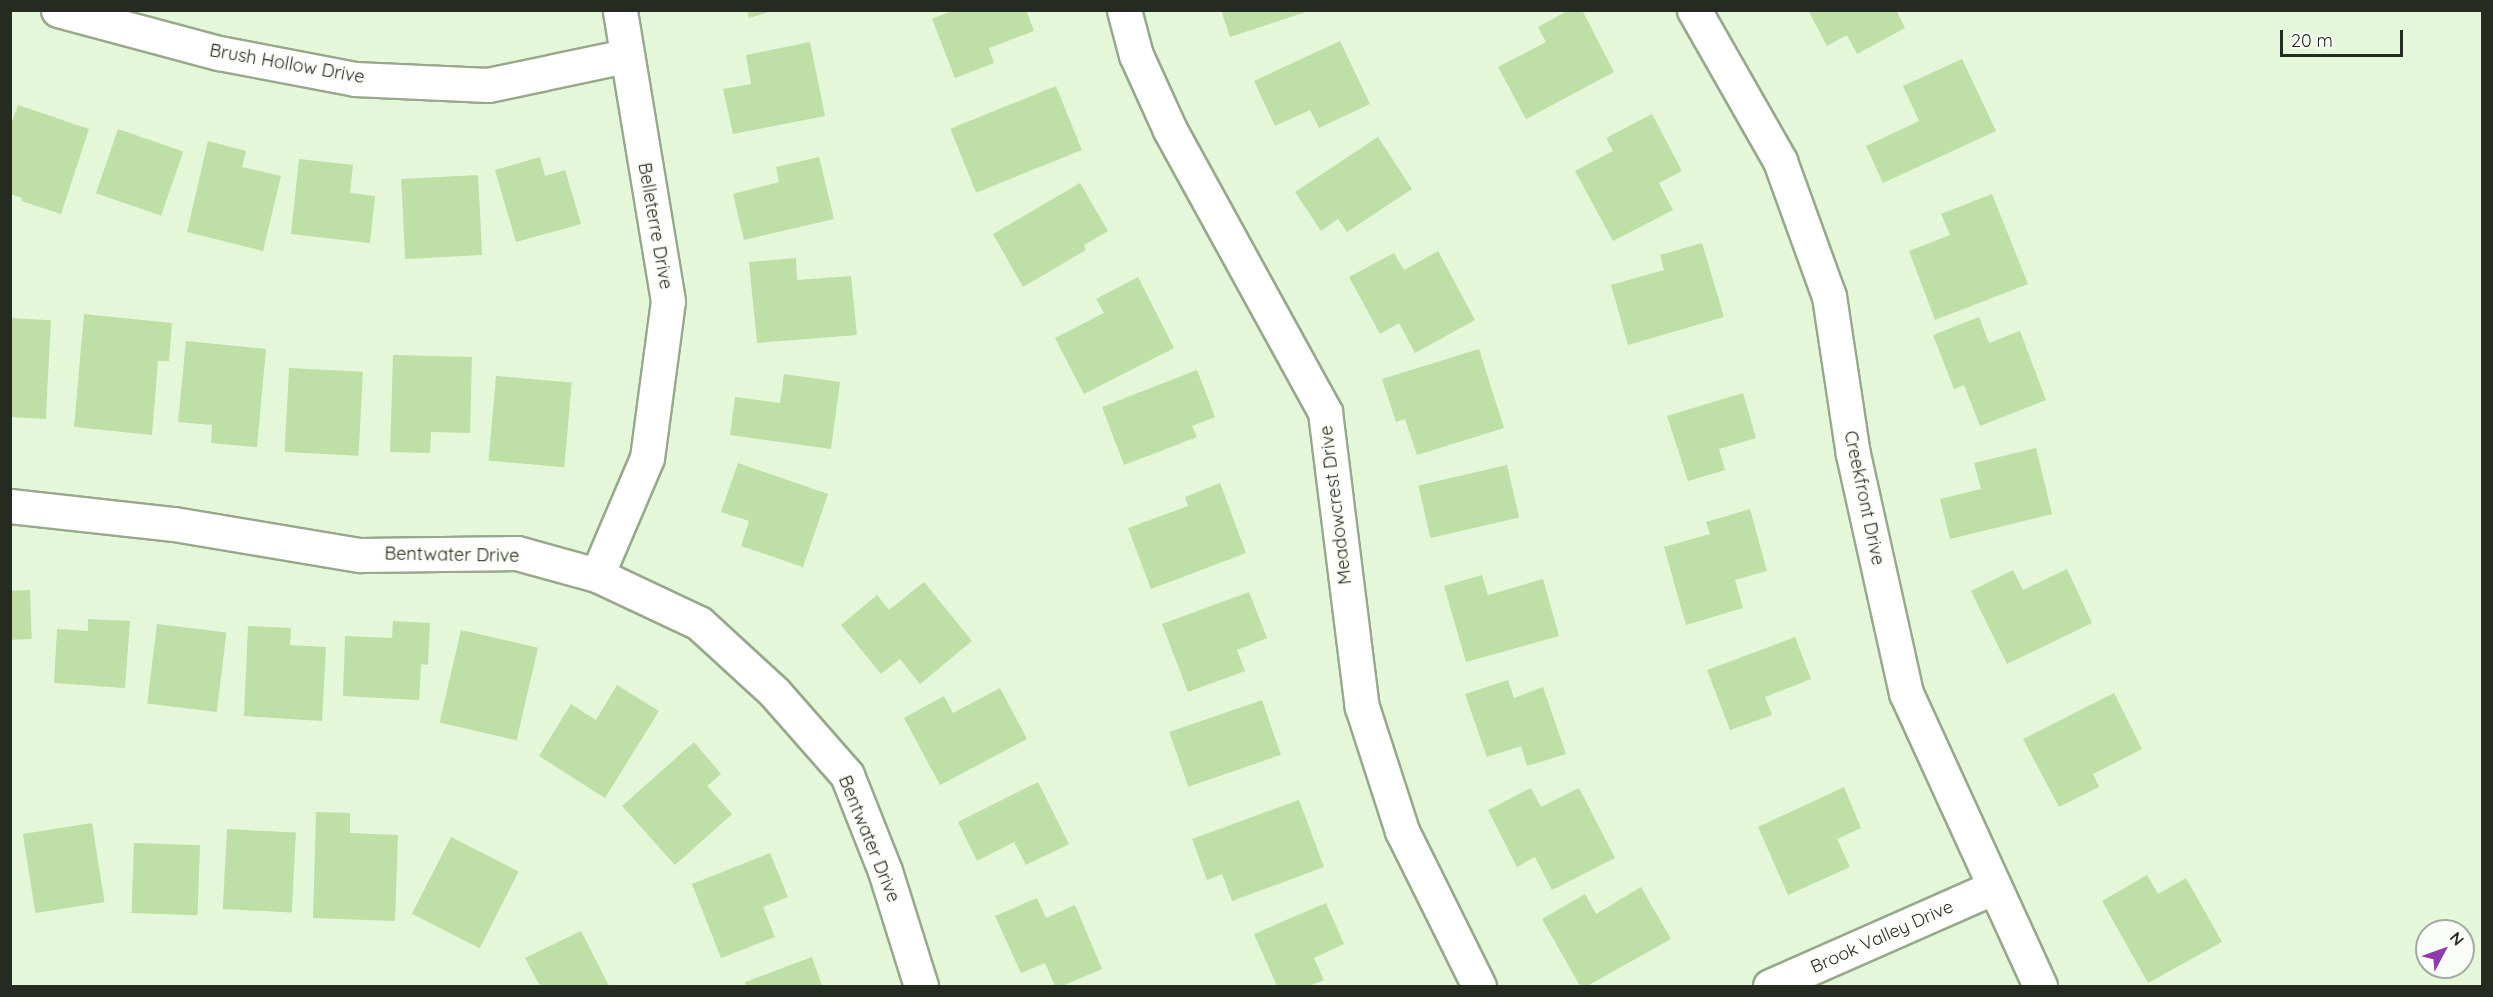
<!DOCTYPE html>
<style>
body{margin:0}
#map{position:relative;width:2493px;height:997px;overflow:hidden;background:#e4f7d8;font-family:Quicksand,sans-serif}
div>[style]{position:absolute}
.building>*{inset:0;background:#bedfa6;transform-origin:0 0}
.roads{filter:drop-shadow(2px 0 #97a88c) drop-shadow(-2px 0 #97a88c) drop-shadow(0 2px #97a88c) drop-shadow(0 -2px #97a88c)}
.minor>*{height:33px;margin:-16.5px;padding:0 16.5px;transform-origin:16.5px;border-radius:16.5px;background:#fff}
span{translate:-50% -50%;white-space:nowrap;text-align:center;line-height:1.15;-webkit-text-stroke:5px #fbfef8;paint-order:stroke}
.street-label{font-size:18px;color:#252b20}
.frame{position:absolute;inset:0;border:12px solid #252b20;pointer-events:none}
.north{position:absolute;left:2415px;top:919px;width:60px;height:60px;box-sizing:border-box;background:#fbfef8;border:2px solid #a5aaa2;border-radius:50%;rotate:49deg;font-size:16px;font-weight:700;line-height:24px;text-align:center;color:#252b20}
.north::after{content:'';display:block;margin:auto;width:21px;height:27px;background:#903caa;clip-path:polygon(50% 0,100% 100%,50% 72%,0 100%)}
.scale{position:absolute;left:2280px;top:30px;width:123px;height:27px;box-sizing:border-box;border:3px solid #252b20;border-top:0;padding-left:8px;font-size:18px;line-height:21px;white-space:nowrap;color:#252b20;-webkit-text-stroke:4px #fbfef8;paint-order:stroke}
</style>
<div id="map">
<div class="building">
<div style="clip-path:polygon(747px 10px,772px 10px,772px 11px,749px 18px)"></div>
<div style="clip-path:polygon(954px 10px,1026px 10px,1034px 31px,989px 48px,994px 63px,955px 78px,932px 19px)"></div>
<div style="clip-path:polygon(1221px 10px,1309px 10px,1309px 11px,1230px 37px)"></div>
<div style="clip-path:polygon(1569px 10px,1582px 10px,1614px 72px,1526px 119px,1498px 67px,1546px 42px,1538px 27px)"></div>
<div style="clip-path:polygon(1808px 10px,1896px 10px,1905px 28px,1857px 54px,1847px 35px,1827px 46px)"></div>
<div style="clip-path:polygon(1340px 41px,1370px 104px,1319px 128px,1310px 110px,1275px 126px,1254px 81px)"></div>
<div style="clip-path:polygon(810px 42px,825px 116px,733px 134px,723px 89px,751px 84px,746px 55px)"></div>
<div style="clip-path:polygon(1962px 59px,1996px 131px,1883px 183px,1866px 146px,1919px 121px,1903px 86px)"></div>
<div style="left:1056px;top:86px;width:69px;height:114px;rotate:68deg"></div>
<div style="clip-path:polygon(18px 105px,89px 129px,61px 214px,21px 201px,22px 198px,10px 194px,10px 127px)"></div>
<div style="clip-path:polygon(1652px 114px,1682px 171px,1659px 183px,1673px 210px,1613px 241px,1575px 171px,1613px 151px,1606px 138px)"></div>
<div style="left:118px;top:129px;width:69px;height:68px;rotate:19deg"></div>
<div style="clip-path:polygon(1378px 137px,1412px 189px,1347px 232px,1338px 219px,1321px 231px,1295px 192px)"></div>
<div style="clip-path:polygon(208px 141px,246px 151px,242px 167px,281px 176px,263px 251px,187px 232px)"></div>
<div style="clip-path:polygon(540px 157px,545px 176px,565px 170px,581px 224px,516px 242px,495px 170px)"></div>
<div style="clip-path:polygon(819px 157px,834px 219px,744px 240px,733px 194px,779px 182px,776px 167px)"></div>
<div style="clip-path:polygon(299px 159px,353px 165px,350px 193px,375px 196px,370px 243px,291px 234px)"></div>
<div style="left:478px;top:175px;width:80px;height:77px;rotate:87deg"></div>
<div style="clip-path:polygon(1080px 183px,1108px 231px,1084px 245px,1086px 250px,1023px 287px,993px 234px)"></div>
<div style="clip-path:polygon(1992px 194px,2028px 284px,1935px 320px,1909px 251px,1950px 235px,1941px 214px)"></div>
<div style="clip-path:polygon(1702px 243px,1724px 317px,1628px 345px,1611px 285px,1664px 270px,1660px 255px)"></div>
<div style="clip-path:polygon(1438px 251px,1475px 320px,1415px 353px,1399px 323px,1380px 334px,1349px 277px,1394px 253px,1404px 270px)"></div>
<div style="clip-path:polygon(796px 258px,797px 280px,851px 276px,857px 335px,757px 343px,749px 262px)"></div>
<div style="clip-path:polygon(1138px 277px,1174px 348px,1084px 394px,1055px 338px,1104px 313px,1096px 299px)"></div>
<div style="clip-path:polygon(84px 314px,172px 323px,169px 361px,158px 361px,152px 435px,74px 427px)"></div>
<div style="clip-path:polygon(1979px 317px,1989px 343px,2020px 331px,2046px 400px,1980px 426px,1964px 385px,1954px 389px,1933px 335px)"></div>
<div style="left:10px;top:318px;width:41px;height:99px;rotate:3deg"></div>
<div style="clip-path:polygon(186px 341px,266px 349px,257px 447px,211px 443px,212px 425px,178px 422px)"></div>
<div style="clip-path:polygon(1479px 349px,1504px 428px,1417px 455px,1405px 419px,1396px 422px,1382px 379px)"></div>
<div style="clip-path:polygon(393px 355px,472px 357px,470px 433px,431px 432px,430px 453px,390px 452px)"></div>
<div style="left:289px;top:368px;width:74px;height:84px;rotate:3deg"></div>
<div style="clip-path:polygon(1197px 370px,1215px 417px,1192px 426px,1197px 437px,1124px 465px,1102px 407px)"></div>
<div style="clip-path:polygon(784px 374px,840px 382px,831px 449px,730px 435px,735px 397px,780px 403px)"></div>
<div style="left:496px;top:376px;width:76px;height:85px;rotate:5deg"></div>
<div style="clip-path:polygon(1743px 393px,1756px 438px,1719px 449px,1725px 470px,1688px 481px,1667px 416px)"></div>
<div style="clip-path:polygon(2036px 448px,2052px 514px,1950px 539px,1940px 499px,1981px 489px,1974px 463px)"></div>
<div style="clip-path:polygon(738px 463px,828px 494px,803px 567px,741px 546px,749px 521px,721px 512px)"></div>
<div style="left:1507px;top:465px;width:54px;height:91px;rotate:77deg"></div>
<div style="clip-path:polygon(1220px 483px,1246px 553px,1151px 589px,1128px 528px,1188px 506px,1185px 497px)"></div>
<div style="clip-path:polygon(1750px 509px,1767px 571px,1735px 580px,1743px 608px,1686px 625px,1664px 547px,1710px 534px,1706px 522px)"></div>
<div style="clip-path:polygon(2067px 569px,2092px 623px,2007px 664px,1971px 591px,2013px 570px,2023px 590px)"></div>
<div style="clip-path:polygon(1482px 575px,1488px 595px,1543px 579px,1559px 636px,1466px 662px,1444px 586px)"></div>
<div style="clip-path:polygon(924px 582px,972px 641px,920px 684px,900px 659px,881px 674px,841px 625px,877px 595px,889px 610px)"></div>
<div style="left:30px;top:590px;width:49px;height:20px;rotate:88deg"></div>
<div style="clip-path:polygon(1249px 592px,1267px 638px,1237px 650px,1245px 671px,1188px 692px,1162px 624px)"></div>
<div style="clip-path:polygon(88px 619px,130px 621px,125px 688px,54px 683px,57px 629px,88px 631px)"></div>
<div style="clip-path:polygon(393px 621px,430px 623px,428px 665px,421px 664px,419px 700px,343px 696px,345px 636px,392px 638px)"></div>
<div style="left:157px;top:624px;width:70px;height:80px;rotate:7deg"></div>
<div style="clip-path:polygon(248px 626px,291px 628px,290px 645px,326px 647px,322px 721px,244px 716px)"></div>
<div style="left:461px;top:630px;width:79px;height:95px;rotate:13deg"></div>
<div style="clip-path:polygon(1795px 637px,1811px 679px,1765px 697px,1772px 715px,1730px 730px,1707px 670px)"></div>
<div style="clip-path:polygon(1508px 680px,1514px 698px,1543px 687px,1566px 754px,1527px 766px,1521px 746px,1487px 757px,1465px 694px)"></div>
<div style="clip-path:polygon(617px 685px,659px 711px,605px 798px,539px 756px,571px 704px,596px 720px)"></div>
<div style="clip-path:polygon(1000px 688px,1027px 739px,940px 785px,904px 718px,944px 696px,953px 713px)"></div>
<div style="clip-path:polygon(2114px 693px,2142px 749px,2093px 774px,2099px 787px,2059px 807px,2023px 739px)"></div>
<div style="left:1262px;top:700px;width:58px;height:98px;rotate:71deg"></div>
<div style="clip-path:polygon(694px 742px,721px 774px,707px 786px,732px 814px,675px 865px,622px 806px)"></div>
<div style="clip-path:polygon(1038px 782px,1069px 844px,1026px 865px,1014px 842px,977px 861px,958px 822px)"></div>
<div style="clip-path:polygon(1844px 787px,1861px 828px,1837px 839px,1850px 867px,1788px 895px,1758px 827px)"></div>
<div style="clip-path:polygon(1531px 788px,1541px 807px,1579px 788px,1615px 858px,1552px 890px,1535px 857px,1517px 867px,1488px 810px)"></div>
<div style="clip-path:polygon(1299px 800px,1324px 867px,1232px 901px,1222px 874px,1207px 880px,1192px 839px)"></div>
<div style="clip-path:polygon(316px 812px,350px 813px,350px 833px,398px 835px,395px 921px,313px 918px)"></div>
<div style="left:92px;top:823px;width:80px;height:70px;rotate:81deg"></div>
<div style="left:227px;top:829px;width:69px;height:80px;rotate:3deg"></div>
<div style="left:451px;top:837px;width:76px;height:86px;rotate:27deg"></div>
<div style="left:134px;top:843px;width:66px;height:70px;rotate:2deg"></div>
<div style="clip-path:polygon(770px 853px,788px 897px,763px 907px,775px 937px,721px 958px,692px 884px)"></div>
<div style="clip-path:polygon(2147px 875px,2158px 894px,2186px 878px,2222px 942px,2148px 983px,2102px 901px)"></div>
<div style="clip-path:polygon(1641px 887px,1671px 939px,1587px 986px,1580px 986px,1542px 919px,1585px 894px,1596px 914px)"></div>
<div style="clip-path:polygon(1037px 898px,1046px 918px,1075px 905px,1102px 969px,1062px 986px,1055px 986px,1045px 963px,1021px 973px,995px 916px)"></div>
<div style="clip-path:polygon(1326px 903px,1344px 944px,1314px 958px,1324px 980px,1309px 986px,1277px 986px,1254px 934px)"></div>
<div style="clip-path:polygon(581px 931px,609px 986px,540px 986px,525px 958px)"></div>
<div style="clip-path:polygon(812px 957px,822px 986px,746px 986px,745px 982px)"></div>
</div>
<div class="roads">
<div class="minor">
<div style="left:58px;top:10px;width:167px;rotate:15deg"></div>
<div style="left:219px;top:53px;width:138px;rotate:10.8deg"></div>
<div style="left:355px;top:79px;width:133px;rotate:2.6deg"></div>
<div style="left:488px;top:85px;width:141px;rotate:-11.9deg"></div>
<div style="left:1124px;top:10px;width:47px;rotate:75.1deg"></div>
<div style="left:1136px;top:55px;width:82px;rotate:65.6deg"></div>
<div style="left:1170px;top:130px;width:322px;rotate:61.2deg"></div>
<div style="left:1325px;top:412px;width:297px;rotate:82.9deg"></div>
<div style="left:1362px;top:707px;width:130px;rotate:72.1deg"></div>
<div style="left:1402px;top:831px;width:173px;rotate:63.6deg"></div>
<div style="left:1694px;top:10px;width:174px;rotate:60.3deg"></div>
<div style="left:1780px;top:161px;width:144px;rotate:70.1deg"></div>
<div style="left:1829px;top:296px;width:160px;rotate:81.4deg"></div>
<div style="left:1853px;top:454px;width:245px;rotate:77.5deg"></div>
<div style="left:1906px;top:693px;width:322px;rotate:65.4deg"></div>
<div style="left:10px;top:506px;width:165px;rotate:6.3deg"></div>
<div style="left:174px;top:524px;width:189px;rotate:9.5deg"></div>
<div style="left:360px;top:555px;width:157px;rotate:-0.7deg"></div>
<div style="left:517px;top:553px;width:83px;rotate:15.4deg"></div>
<div style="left:597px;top:575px;width:113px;rotate:25.2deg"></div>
<div style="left:699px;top:623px;width:103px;rotate:42.6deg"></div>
<div style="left:775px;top:693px;width:109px;rotate:48.7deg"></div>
<div style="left:847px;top:775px;width:103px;rotate:68.4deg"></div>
<div style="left:885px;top:871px;width:121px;rotate:72.6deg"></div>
<div style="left:597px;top:575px;width:127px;rotate:-66.9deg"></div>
<div style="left:647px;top:458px;width:158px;rotate:-82.4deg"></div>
<div style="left:668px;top:301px;width:295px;rotate:-99.4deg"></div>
<div style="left:1770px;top:986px;width:245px;rotate:-23.8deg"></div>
</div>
</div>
<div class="street-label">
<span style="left:287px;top:64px;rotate:10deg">Brush Hollow Drive</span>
<span style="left:655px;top:226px;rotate:80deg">Belleterre Drive</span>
<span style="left:1864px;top:498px;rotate:78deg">Creekfront Drive</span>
<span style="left:1336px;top:505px;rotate:-97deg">Meadowcrest Drive</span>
<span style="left:452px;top:555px;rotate:1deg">Bentwater Drive</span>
<span style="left:869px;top:839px;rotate:68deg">Bentwater Drive</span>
<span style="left:1882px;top:937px;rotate:-24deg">Brook Valley Drive</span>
</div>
<div class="frame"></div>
<div class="north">N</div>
<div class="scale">20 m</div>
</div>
